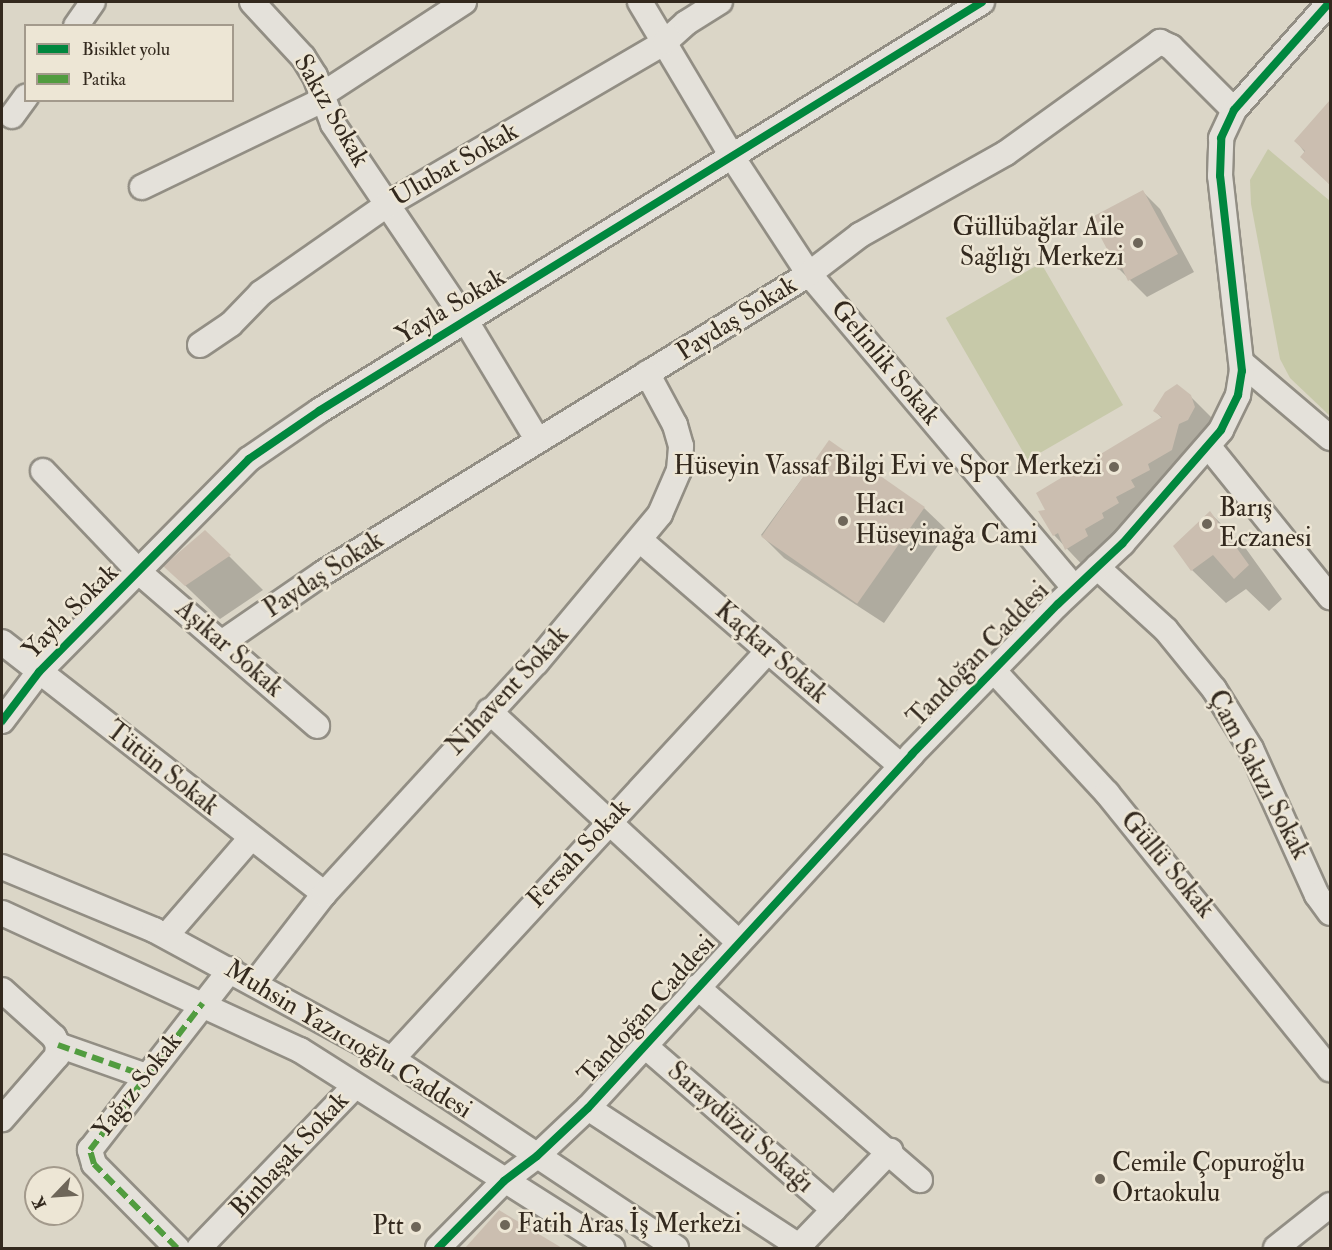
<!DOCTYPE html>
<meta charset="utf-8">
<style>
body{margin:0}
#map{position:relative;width:1332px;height:1250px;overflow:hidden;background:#dbd6c7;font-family:"IM FELL Double Pica",serif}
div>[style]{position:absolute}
.green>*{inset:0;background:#c7c9a9;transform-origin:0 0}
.shadow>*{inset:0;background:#0003}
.building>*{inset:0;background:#cbbeb0;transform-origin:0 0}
.roads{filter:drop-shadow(2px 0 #928e84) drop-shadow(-2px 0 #928e84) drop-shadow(0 2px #928e84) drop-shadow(0 -2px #928e84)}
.minor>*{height:24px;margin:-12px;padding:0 12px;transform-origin:12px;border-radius:12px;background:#e4e1da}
.quiet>*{height:6px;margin-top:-3px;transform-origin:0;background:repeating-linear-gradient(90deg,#519c3f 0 12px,transparent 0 18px)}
.cycleway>*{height:8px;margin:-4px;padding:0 4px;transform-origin:4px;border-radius:4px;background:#00873e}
.dots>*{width:16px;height:16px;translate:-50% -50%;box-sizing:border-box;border:3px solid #ede6d5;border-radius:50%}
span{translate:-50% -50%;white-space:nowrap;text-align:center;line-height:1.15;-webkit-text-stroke:5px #ede6d5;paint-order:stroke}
.street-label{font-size:26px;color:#33291e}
.poi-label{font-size:26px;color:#33291e}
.right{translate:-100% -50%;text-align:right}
.left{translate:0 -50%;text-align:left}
.frame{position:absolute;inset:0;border:3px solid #33291e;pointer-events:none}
.legend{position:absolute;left:24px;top:24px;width:210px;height:78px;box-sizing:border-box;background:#ede6d5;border:2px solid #a39a8c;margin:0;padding:8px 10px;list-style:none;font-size:18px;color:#33291e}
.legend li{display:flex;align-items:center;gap:12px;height:30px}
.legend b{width:30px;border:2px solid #a39a8c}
.north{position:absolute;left:24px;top:1166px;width:60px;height:60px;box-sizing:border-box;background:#ede6d5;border:2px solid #a39a8c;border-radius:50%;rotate:245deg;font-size:16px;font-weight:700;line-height:24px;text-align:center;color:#33291e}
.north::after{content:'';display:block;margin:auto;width:21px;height:27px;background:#6e6659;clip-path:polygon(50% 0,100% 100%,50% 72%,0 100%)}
</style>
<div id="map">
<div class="green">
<div style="clip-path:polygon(1268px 149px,1330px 201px,1330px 416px,1290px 378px,1280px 359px,1251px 204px,1250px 180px)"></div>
<div style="left:1041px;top:263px;width:164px;height:110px;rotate:60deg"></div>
</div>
<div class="shadow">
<div style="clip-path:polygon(1330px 103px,1330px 185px,1296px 141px)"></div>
<div style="clip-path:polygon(1143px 192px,1160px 209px,1194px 272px,1147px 297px,1119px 269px)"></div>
<div style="clip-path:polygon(1190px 396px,1214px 420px,1089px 572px,1054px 535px,1047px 511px,1162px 418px,1155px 411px)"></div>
<div style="clip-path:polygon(829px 442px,924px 508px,948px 531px,884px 623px,784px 558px,761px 535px)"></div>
<div style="clip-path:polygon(1210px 513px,1244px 546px,1282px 599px,1269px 611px,1246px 589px,1226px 603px,1192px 570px)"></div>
<div style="clip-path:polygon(205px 532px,263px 590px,220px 619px,165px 566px)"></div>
<div style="clip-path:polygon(547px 1241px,555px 1248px,476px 1248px,471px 1244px)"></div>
</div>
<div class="building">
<div style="clip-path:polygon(1330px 100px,1330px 185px,1300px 157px,1305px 151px,1294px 141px)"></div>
<div style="clip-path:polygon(1143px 190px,1178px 254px,1128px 281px,1122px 268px,1118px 270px,1098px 232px,1101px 230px,1094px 216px)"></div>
<div style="clip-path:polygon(1177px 384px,1191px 395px,1195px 407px,1188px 420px,1179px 424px,1172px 450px,1148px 464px,1150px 470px,1131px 480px,1135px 487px,1116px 497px,1119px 503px,1102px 513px,1104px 518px,1085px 529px,1088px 536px,1065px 550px,1058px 533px,1053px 536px,1038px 511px,1045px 510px,1036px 493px,1162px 417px,1153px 411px,1165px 392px)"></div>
<div style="left:829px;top:440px;width:117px;height:118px;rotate:35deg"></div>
<div style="clip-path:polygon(1210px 511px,1249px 565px,1234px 579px,1213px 555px,1191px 571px,1173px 546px)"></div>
<div style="clip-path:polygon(205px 530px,231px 555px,185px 586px,163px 566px)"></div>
<div style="clip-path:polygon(499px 1210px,562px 1248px,465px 1248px)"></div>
</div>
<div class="roads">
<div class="minor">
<div style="left:252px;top:2px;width:75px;rotate:47.2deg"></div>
<div style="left:303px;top:57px;width:22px;rotate:58deg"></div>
<div style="left:315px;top:76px;width:51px;rotate:69.4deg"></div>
<div style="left:333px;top:124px;width:238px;rotate:56deg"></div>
<div style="left:466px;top:321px;width:138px;rotate:59deg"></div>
<div style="left:640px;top:2px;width:182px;rotate:59.2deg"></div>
<div style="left:733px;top:158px;width:139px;rotate:56.8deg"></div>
<div style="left:809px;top:274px;width:411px;rotate:49.8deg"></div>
<div style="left:76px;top:26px;width:29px;rotate:-55deg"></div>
<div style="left:320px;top:96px;width:172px;rotate:-33.1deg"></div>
<div style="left:12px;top:116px;width:24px;rotate:-54deg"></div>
<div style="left:142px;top:187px;width:199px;rotate:-25.7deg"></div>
<div style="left:200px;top:345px;width:37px;rotate:-34deg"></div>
<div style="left:231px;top:324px;width:43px;rotate:-45.9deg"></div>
<div style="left:261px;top:293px;width:155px;rotate:-35deg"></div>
<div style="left:388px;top:204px;width:321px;rotate:-30.3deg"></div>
<div style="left:665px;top:42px;width:28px;rotate:-42deg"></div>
<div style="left:686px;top:23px;width:40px;rotate:-32deg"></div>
<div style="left:1242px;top:363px;width:116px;rotate:40.4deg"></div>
<div style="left:1209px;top:447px;width:193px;rotate:51.1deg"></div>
<div style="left:43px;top:471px;width:141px;rotate:46.4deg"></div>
<div style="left:140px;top:573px;width:234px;rotate:40.8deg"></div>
<div style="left:640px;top:540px;width:345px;rotate:40.9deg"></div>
<div style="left:1097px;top:567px;width:93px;rotate:42.4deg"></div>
<div style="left:1166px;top:630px;width:76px;rotate:50.9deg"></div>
<div style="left:1214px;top:689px;width:70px;rotate:58.3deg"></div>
<div style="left:1251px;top:749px;width:160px;rotate:65.7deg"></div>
<div style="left:1317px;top:895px;width:22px;rotate:54deg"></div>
<div style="left:2px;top:642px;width:409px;rotate:38deg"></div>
<div style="left:223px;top:642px;width:121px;rotate:-34.6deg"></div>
<div style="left:323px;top:573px;width:571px;rotate:-31.6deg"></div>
<div style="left:809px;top:274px;width:64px;rotate:-37.4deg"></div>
<div style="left:860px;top:235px;width:167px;rotate:-29.3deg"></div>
<div style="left:1006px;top:153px;width:190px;rotate:-35.8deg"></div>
<div style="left:1160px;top:42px;width:12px;rotate:24deg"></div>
<div style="left:1171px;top:47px;width:89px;rotate:45deg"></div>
<div style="left:993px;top:670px;width:168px;rotate:47.2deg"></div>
<div style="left:1107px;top:793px;width:355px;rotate:51.1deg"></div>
<div style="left:489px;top:711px;width:338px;rotate:42.8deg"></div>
<div style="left:2px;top:721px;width:61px;rotate:-52.9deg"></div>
<div style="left:39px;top:672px;width:299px;rotate:-45.4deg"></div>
<div style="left:249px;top:459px;width:85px;rotate:-34.4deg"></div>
<div style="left:319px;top:411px;width:779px;rotate:-31.67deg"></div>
<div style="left:2px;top:867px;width:165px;rotate:22.5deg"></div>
<div style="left:154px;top:930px;width:271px;rotate:28.5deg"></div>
<div style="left:392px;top:1059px;width:341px;rotate:33.6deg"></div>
<div style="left:2px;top:913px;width:328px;rotate:24.7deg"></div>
<div style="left:300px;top:1050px;width:370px;rotate:32.4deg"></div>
<div style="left:166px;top:936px;width:130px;rotate:-49.1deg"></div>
<div style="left:255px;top:983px;width:113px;rotate:-52.2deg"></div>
<div style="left:324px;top:894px;width:314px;rotate:-47.5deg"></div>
<div style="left:536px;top:663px;width:194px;rotate:-50.2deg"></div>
<div style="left:660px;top:514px;width:48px;rotate:-66.6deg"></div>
<div style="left:679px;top:470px;width:24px;rotate:-85deg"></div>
<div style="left:681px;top:446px;width:22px;rotate:-106deg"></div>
<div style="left:675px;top:425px;width:59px;rotate:-118.3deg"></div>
<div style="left:697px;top:987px;width:295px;rotate:40.9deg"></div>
<div style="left:2px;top:990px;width:70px;rotate:42.1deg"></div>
<div style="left:54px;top:1037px;width:9px;rotate:63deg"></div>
<div style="left:58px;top:1045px;width:11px;rotate:95deg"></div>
<div style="left:57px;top:1056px;width:84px;rotate:131.1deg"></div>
<div style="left:58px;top:1045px;width:93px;rotate:19.4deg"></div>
<div style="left:645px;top:1046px;width:250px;rotate:40.9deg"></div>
<div style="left:392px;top:1059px;width:555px;rotate:-47.34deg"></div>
<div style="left:588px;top:1108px;width:252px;rotate:33.2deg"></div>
<div style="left:799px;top:1246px;width:132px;rotate:-46.2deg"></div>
<div style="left:177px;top:1248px;width:118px;rotate:-134.7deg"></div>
<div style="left:94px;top:1164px;width:15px;rotate:-106deg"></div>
<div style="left:90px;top:1150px;width:229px;rotate:-52.1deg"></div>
<div style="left:199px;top:1248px;width:225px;rotate:-46.1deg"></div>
<div style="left:438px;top:1248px;width:94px;rotate:-45.4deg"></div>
<div style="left:504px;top:1181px;width:41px;rotate:-37.1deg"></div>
<div style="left:537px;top:1156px;width:70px;rotate:-43.3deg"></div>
<div style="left:588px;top:1108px;width:480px;rotate:-47.5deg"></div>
<div style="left:912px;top:754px;width:209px;rotate:-45.8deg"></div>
<div style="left:1058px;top:604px;width:88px;rotate:-43.2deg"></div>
<div style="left:1122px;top:544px;width:151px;rotate:-49deg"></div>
<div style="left:1221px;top:430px;width:39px;rotate:-64deg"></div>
<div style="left:1238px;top:395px;width:24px;rotate:-81deg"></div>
<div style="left:1242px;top:371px;width:196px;rotate:-96.4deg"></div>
<div style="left:1220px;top:176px;width:38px;rotate:-88deg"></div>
<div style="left:1221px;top:138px;width:31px;rotate:-65deg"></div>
<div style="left:1234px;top:110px;width:144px;rotate:-48.4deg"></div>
<div style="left:1276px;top:1248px;width:69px;rotate:-38.5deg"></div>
</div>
</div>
<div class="quiet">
<div style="left:58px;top:1045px;width:93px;rotate:19.4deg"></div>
<div style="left:177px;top:1248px;width:118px;rotate:-134.7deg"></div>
<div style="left:94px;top:1164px;width:15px;rotate:-106deg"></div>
<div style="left:90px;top:1150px;width:185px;rotate:-52.5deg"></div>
</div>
<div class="cycleway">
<div style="left:2px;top:721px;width:61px;rotate:-52.9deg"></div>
<div style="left:39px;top:672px;width:299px;rotate:-45.4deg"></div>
<div style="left:249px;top:459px;width:85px;rotate:-34.4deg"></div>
<div style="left:319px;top:411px;width:779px;rotate:-31.67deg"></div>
<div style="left:438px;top:1248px;width:94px;rotate:-45.4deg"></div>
<div style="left:504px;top:1181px;width:41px;rotate:-37.1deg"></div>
<div style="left:537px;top:1156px;width:70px;rotate:-43.3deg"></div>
<div style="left:588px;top:1108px;width:480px;rotate:-47.5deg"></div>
<div style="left:912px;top:754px;width:209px;rotate:-45.8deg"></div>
<div style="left:1058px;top:604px;width:88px;rotate:-43.2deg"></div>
<div style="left:1122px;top:544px;width:151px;rotate:-49deg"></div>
<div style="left:1221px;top:430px;width:39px;rotate:-64deg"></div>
<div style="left:1238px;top:395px;width:24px;rotate:-81deg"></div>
<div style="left:1242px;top:371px;width:196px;rotate:-96.4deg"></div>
<div style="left:1220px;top:176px;width:38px;rotate:-88deg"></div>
<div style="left:1221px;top:138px;width:31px;rotate:-65deg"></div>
<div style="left:1234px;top:110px;width:144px;rotate:-48.4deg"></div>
</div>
<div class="dots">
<div style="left:1138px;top:243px;background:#6e6659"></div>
<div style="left:1114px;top:467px;background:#6e6659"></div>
<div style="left:843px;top:521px;background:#6e6659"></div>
<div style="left:1207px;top:524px;background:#6e6659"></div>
<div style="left:1100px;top:1179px;background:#6e6659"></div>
<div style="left:505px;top:1225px;background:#6e6659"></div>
<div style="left:416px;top:1227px;background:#6e6659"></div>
</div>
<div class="street-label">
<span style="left:331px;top:111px;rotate:60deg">Sakız Sokak</span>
<span style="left:455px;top:165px;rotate:-30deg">Ulubat Sokak</span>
<span style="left:451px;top:307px;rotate:-31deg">Yayla Sokak</span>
<span style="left:737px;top:319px;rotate:-32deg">Paydaş Sokak</span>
<span style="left:885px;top:363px;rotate:50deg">Gelinlik Sokak</span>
<span style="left:324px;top:575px;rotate:-33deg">Paydaş Sokak</span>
<span style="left:71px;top:612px;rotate:-45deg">Yayla Sokak</span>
<span style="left:229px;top:649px;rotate:41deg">Aşikar Sokak</span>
<span style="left:771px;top:653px;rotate:41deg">Kaçkar Sokak</span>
<span style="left:979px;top:655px;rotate:-46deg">Tandoğan Caddesi</span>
<span style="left:508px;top:691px;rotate:-47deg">Nihavent Sokak</span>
<span style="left:162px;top:769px;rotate:38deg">Tütün Sokak</span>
<span style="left:1258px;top:775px;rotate:62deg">Çam Sakızı Sokak</span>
<span style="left:579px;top:854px;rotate:-47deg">Fersah Sokak</span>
<span style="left:1167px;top:865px;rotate:50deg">Güllü Sokak</span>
<span style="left:647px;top:1010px;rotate:-48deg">Tandoğan Caddesi</span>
<span style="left:348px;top:1040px;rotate:31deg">Muhsin Yazıcıoğlu Caddesi</span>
<span style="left:138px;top:1086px;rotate:-52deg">Yağız Sokak</span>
<span style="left:740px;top:1128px;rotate:41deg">Saraydüzü Sokağı</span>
<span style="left:290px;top:1155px;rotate:-47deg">Binbaşak Sokak</span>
</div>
<div class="poi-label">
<span class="right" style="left:1124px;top:243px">Güllübağlar Aile<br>Sağlığı Merkezi</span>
<span class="right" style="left:1102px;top:467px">Hüseyin Vassaf Bilgi Evi ve Spor Merkezi</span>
<span class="left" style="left:855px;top:521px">Hacı<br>Hüseyinağa Cami</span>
<span class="left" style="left:1219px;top:524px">Barış<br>Eczanesi</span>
<span class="left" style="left:1112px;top:1179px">Cemile Çopuroğlu<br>Ortaokulu</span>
<span class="left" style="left:517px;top:1225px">Fatih Aras İş Merkezi</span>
<span class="right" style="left:404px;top:1227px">Ptt</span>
</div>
<div class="frame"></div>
<ul class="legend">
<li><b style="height:8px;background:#00873e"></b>Bisiklet yolu</li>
<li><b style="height:8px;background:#519c3f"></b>Patika</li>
</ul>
<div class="north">K</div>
</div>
